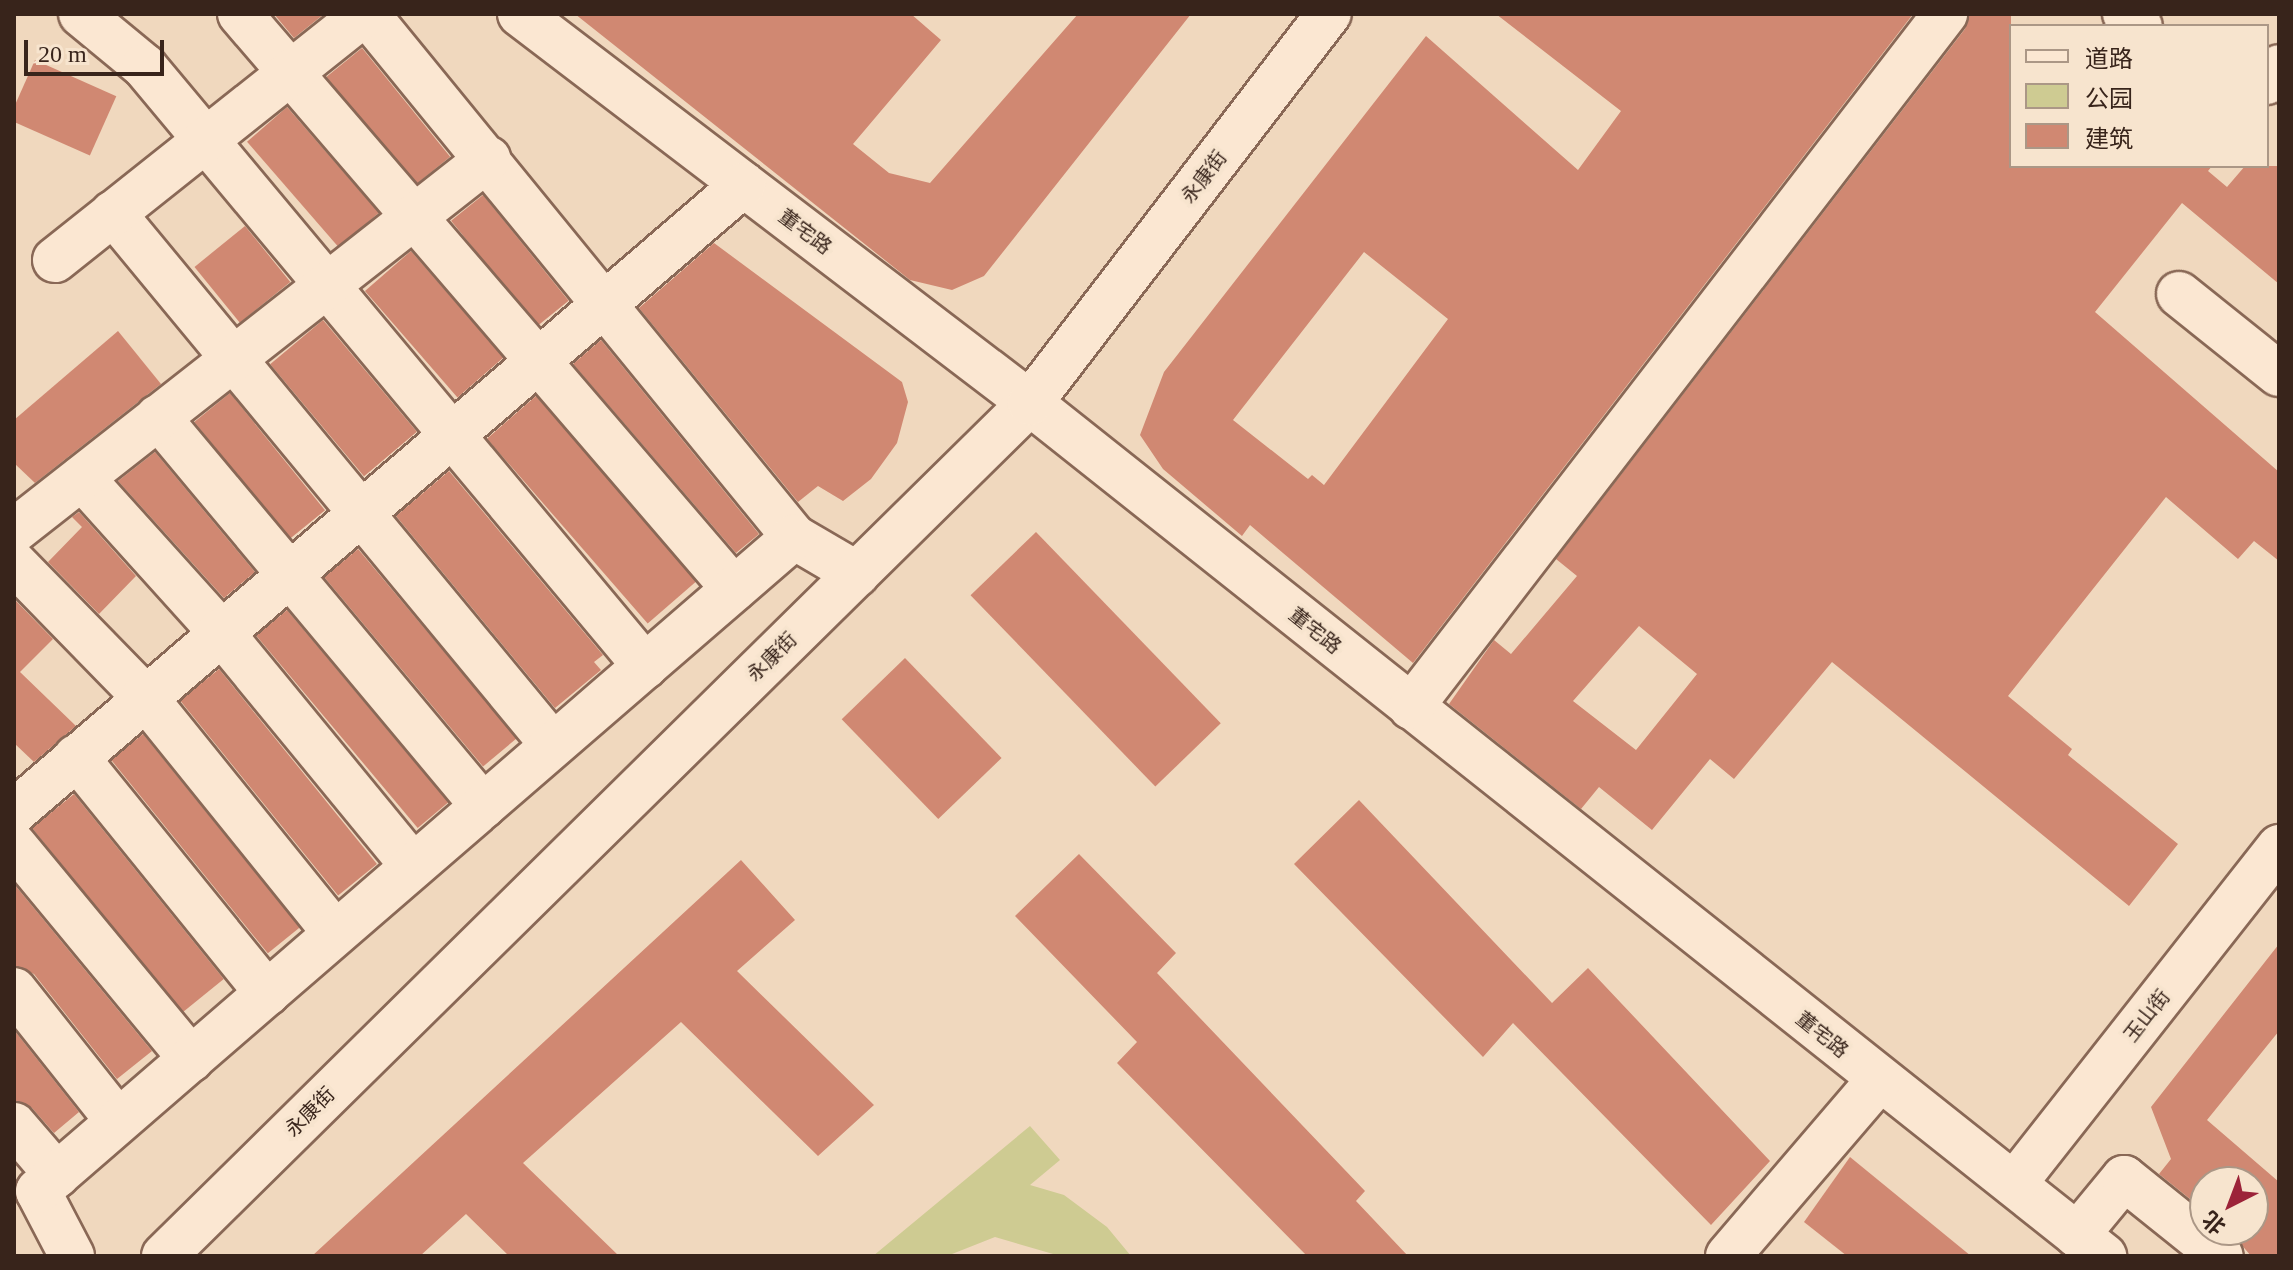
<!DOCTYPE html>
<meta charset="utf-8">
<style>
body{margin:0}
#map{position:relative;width:2293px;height:1270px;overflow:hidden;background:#f0d8be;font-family:"Times New Roman","Noto Sans SC",serif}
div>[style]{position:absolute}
.green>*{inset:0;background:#cecb92}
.building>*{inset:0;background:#d08872;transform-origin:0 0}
.roads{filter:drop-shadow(2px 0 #896856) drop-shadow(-2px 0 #896856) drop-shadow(0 2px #896856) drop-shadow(0 -2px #896856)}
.minor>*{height:44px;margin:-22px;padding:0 22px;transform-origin:22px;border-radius:22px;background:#fbe7d2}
span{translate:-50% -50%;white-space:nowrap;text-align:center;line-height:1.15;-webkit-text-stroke:7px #f7e4ce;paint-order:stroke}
.street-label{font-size:20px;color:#38241b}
.frame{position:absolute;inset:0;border:16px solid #38241b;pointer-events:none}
.legend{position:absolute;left:2009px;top:24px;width:260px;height:144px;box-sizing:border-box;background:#f7e4ce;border:2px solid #ab9786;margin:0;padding:10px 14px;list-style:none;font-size:24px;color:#38241b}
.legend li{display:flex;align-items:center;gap:16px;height:40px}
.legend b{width:40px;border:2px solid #ab9786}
.north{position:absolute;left:2189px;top:1166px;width:80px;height:80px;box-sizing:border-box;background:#f7e4ce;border:2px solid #ab9786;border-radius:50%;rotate:222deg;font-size:22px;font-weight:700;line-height:32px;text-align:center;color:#38241b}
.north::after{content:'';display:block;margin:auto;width:28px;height:36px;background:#9c2339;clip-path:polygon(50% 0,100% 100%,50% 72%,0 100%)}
.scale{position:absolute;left:24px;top:40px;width:140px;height:36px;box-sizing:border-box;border:4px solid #38241b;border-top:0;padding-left:10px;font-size:24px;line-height:28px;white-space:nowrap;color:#38241b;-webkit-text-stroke:6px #f7e4ce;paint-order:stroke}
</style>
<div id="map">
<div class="green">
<div style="clip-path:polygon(1030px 1126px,1060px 1160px,1030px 1185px,1064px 1195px,1107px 1227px,1131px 1256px,1060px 1256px,995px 1237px,947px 1256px,873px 1256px)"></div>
</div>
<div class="building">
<div style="clip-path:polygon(274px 14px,324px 14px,294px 38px)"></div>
<div style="clip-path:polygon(575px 14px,911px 14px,941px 40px,853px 144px,889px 173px,930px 183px,1078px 14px,1191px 14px,984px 276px,952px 290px,910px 280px)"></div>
<div style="clip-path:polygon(evenodd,1496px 14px,1913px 14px,1413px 663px,1250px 525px,1242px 536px,1163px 469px,1140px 435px,1164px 372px,1426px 36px,1578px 170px,1621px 111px,1496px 14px,1364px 252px,1448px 319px,1324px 485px,1312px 475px,1308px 479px,1233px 420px,1364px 252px)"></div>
<div style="clip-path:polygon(evenodd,1969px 14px,2011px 14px,2011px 166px,2212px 166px,2208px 171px,2227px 187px,2245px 166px,2279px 166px,2279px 284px,2182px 203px,2095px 312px,2279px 472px,2279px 561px,2254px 541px,2238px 559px,2166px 497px,2008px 696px,2072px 749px,2068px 755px,2178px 844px,2129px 906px,1832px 662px,1734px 779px,1710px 759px,1652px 830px,1599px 787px,1581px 809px,1449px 704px,1494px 640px,1511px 654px,1577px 576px,1556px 559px,1965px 29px,1969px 14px,1639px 626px,1697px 674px,1636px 750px,1573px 701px,1639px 626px)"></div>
<div style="left:362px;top:48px;width:140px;height:46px;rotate:51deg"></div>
<div style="left:35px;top:60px;width:89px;height:65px;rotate:24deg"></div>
<div style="left:287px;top:107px;width:140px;height:53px;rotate:49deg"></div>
<div style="left:483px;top:195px;width:136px;height:41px;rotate:51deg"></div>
<div style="left:245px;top:226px;width:72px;height:65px;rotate:51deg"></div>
<div style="clip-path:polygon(714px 243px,902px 382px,908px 402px,897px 443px,871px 479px,843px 501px,818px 486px,798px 502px,639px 308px)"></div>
<div style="left:411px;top:251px;width:141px;height:61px;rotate:49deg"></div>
<div style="left:323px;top:320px;width:146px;height:69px;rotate:50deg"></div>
<div style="clip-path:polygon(118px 331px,161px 384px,35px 483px,14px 463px,14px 420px)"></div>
<div style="clip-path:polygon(601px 340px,759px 534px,736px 553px,573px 364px)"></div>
<div style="left:230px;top:393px;width:151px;height:46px;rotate:51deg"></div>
<div style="left:536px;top:396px;width:245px;height:65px;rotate:49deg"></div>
<div style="clip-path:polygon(155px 452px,255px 572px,224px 598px,118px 481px)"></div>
<div style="clip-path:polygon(449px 471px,603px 655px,594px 662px,601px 670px,555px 708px,396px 516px)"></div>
<div style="clip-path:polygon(79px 512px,136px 576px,99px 614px,48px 562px,82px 527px,72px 517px)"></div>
<div style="left:1036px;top:532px;width:266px;height:91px;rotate:46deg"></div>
<div style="left:358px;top:549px;width:247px;height:44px;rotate:50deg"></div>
<div style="clip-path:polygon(14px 599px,53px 639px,20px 672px,76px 726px,34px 762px,14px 743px)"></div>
<div style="left:287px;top:610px;width:251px;height:40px;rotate:50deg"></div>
<div style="left:905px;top:658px;width:139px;height:88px;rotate:46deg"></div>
<div style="left:219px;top:669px;width:251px;height:50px;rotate:51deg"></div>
<div style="left:143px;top:734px;width:249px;height:41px;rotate:51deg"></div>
<div style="left:74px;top:794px;width:238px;height:54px;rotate:51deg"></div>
<div style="clip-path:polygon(1359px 800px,1552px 1003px,1588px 968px,1770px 1161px,1711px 1225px,1513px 1023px,1483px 1057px,1294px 864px)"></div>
<div style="clip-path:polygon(1079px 854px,1176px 953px,1157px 973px,1365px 1191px,1356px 1201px,1408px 1256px,1307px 1256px,1117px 1063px,1137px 1042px,1015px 916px)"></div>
<div style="clip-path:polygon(741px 860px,795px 920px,737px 971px,874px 1105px,818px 1156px,681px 1022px,523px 1163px,619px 1256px,509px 1256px,466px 1214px,420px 1256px,312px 1256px)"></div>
<div style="clip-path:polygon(14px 884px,152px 1051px,117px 1079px,34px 974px,14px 966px)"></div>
<div style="clip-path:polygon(2279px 944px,2279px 1031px,2207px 1120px,2279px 1182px,2279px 1256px,2251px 1256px,2229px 1230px,2253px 1230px,2253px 1182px,2205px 1182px,2205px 1211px,2159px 1174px,2171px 1159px,2151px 1107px)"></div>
<div style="clip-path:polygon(14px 1030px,79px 1112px,54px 1133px,32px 1108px,14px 1101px)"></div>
<div style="clip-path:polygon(1850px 1157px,1971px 1256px,1847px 1256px,1804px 1222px)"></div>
</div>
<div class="roads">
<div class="minor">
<div style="left:81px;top:14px;width:82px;rotate:39.5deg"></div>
<div style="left:144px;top:66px;width:782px;rotate:50.14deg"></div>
<div style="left:240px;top:14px;width:758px;rotate:49.33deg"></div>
<div style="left:367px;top:14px;width:675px;rotate:50.77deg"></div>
<div style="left:794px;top:537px;width:73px;rotate:30.4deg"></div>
<div style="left:520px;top:14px;width:641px;rotate:37.33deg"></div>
<div style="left:1030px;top:403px;width:1372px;rotate:38.46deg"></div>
<div style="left:2125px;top:14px;width:19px;rotate:39deg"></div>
<div style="left:2267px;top:82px;width:19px;rotate:-51deg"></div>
<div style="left:113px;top:213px;width:690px;rotate:50.41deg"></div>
<div style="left:55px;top:260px;width:395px;rotate:-38.5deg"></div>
<div style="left:2179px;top:294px;width:128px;rotate:38.7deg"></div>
<div style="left:158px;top:417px;width:507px;rotate:50.12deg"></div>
<div style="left:82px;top:478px;width:206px;rotate:48deg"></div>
<div style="left:220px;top:631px;width:304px;rotate:50.6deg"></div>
<div style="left:14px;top:531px;width:603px;rotate:-38.13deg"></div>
<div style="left:14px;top:563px;width:186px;rotate:45.7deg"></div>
<div style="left:144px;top:696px;width:304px;rotate:51.1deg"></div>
<div style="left:1411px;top:707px;width:875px;rotate:-52.38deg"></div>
<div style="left:76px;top:757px;width:304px;rotate:51deg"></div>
<div style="left:14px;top:812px;width:962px;rotate:-40.7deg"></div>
<div style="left:14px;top:845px;width:278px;rotate:50.4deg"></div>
<div style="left:14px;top:990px;width:167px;rotate:51.6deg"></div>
<div style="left:14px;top:1125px;width:66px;rotate:49.3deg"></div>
<div style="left:2014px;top:1184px;width:429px;rotate:-51.8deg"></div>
<div style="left:2077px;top:1235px;width:74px;rotate:-50.5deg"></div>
<div style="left:2124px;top:1178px;width:124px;rotate:38.8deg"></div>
<div style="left:72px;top:1256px;width:73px;rotate:-117.6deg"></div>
<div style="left:38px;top:1191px;width:1000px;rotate:-40.86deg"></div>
<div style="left:164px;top:1256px;width:1216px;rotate:-44.57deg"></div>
<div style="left:1030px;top:403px;width:491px;rotate:-52.5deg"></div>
<div style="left:1728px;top:1256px;width:232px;rotate:-49.4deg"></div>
</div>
</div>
<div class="street-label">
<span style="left:1204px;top:177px;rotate:-53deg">永康街</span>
<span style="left:805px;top:232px;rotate:37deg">董宅路</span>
<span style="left:1315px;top:631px;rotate:39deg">董宅路</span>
<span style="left:772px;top:657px;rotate:-45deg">永康街</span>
<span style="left:2147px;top:1016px;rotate:-52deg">玉山街</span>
<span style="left:1822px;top:1035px;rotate:39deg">董宅路</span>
<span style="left:310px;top:1112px;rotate:-45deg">永康街</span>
</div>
<div class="frame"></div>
<ul class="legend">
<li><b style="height:10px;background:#fbe7d2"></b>道路</li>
<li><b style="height:22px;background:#cecb92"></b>公园</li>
<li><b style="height:22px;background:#d08872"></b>建筑</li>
</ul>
<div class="north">北</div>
<div class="scale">20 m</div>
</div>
